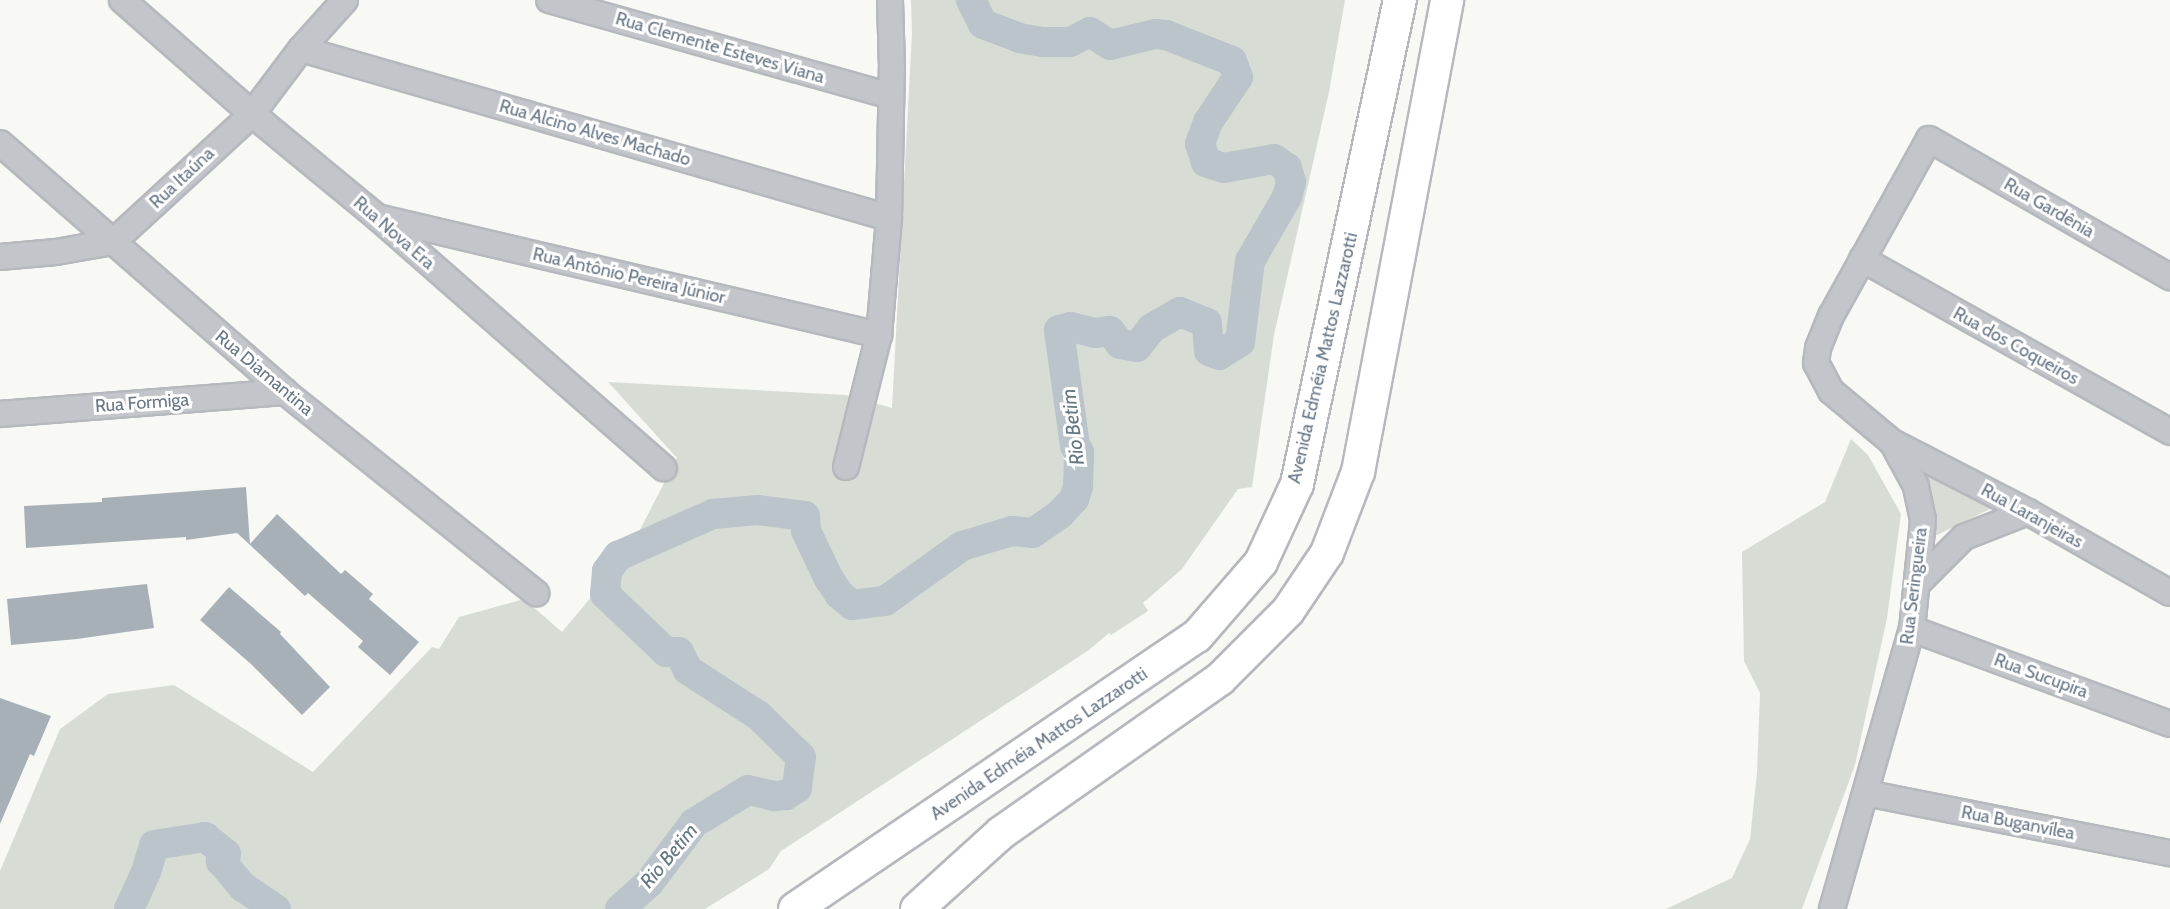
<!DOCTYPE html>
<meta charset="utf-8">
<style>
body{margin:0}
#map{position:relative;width:2170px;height:909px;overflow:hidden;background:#f8f8f5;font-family:Cabin,sans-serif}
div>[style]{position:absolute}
.green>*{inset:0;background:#d7ddd5}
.river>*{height:30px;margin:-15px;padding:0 15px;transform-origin:15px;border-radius:15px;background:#bac4ca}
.building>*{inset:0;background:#a8b0b7}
.roads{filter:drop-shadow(2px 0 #b5b9bd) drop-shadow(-2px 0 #b5b9bd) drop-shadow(0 2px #b5b9bd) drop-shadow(0 -2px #b5b9bd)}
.minor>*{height:24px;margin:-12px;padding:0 12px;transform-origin:12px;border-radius:12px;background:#c2c5c9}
.major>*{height:32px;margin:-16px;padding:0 16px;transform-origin:16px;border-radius:16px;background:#fff}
span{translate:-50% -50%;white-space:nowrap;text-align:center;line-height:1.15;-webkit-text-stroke:6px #fff;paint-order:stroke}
.street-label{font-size:18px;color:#687786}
.water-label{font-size:20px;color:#637881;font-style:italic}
</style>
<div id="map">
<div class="green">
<div style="clip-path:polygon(911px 0,1345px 0,1329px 92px,1274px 335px,1252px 487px,1238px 489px,1182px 569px,1143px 603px,1148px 611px,1111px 635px,1109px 633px,1089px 650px,781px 851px,769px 869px,705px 909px,0 909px,0 871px,60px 729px,108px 694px,174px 685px,313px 772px,432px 647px,439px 649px,459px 617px,524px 599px,562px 632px,628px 553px,677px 458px,608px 382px,846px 395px,892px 408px,912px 33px)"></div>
<div style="clip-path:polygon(1851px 439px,1868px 455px,1901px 514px,1887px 618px,1855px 765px,1802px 909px,1666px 909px,1732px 878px,1750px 839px,1757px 773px,1760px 693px,1744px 661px,1742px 552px,1825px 502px)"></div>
<div style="clip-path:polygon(1920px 467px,1994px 507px,1931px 538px)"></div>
</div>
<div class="river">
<div style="left:129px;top:909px;width:41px;rotate:-65.3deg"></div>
<div style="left:146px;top:872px;width:28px;rotate:-73deg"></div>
<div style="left:154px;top:845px;width:52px;rotate:-8.9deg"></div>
<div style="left:205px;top:837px;width:27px;rotate:39deg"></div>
<div style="left:226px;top:854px;width:9px;rotate:126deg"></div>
<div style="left:221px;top:861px;width:34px;rotate:50deg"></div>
<div style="left:243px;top:887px;width:40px;rotate:34deg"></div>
<div style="left:620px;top:909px;width:39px;rotate:-42deg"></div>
<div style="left:649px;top:883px;width:75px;rotate:-53.1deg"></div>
<div style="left:694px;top:823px;width:63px;rotate:-31.4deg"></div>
<div style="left:748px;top:790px;width:28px;rotate:13deg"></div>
<div style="left:775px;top:796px;width:11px;rotate:-5deg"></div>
<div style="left:786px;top:795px;width:13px;rotate:-32deg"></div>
<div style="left:797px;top:788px;width:31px;rotate:-83deg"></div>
<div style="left:801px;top:757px;width:59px;rotate:-135.7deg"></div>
<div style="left:759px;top:716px;width:85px;rotate:-147.1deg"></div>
<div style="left:688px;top:670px;width:20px;rotate:-117deg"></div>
<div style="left:679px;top:652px;width:13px;rotate:180deg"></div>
<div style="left:666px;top:652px;width:84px;rotate:-136.4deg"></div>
<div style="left:605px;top:594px;width:23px;rotate:-85deg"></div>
<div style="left:607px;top:571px;width:19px;rotate:-54deg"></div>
<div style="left:618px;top:556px;width:104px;rotate:-23.9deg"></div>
<div style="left:713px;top:514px;width:45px;rotate:-5.1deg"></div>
<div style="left:758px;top:510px;width:47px;rotate:7.3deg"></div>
<div style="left:805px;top:516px;width:15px;rotate:86deg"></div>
<div style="left:806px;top:531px;width:53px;rotate:64.4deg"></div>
<div style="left:829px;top:579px;width:18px;rotate:56deg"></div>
<div style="left:839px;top:594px;width:17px;rotate:40deg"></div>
<div style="left:852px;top:605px;width:33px;rotate:-7deg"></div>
<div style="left:885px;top:601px;width:95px;rotate:-35.5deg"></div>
<div style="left:962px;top:546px;width:52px;rotate:-16.7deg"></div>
<div style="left:1012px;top:531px;width:21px;rotate:5deg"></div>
<div style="left:1033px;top:533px;width:33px;rotate:-35deg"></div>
<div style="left:1060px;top:514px;width:21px;rotate:-47deg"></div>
<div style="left:1074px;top:499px;width:13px;rotate:-72deg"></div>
<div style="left:1078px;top:487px;width:35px;rotate:-88deg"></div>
<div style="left:1079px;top:452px;width:7px;rotate:-124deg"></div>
<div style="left:1075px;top:446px;width:117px;rotate:-97.9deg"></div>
<div style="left:1059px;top:330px;width:12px;rotate:-14deg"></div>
<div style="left:1071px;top:327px;width:25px;rotate:14deg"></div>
<div style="left:1095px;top:333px;width:15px;rotate:-8deg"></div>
<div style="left:1110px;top:331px;width:16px;rotate:52deg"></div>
<div style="left:1120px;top:344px;width:17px;rotate:10deg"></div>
<div style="left:1137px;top:347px;width:24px;rotate:-52deg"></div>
<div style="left:1152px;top:328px;width:32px;rotate:-30deg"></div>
<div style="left:1180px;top:312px;width:29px;rotate:22deg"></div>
<div style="left:1207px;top:323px;width:28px;rotate:86deg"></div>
<div style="left:1209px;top:351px;width:11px;rotate:22deg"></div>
<div style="left:1219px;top:355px;width:25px;rotate:-32deg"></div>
<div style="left:1240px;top:342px;width:82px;rotate:-83deg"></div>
<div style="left:1250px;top:261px;width:74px;rotate:-60deg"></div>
<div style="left:1287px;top:197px;width:16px;rotate:-75deg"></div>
<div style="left:1291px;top:182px;width:15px;rotate:-106deg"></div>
<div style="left:1287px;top:168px;width:16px;rotate:-145deg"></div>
<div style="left:1274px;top:159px;width:51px;rotate:169.8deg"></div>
<div style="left:1224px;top:168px;width:19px;rotate:-162deg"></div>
<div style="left:1206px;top:162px;width:19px;rotate:-108deg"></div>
<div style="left:1200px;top:144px;width:23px;rotate:-70deg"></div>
<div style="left:1208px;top:122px;width:54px;rotate:-56.3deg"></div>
<div style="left:1238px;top:77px;width:17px;rotate:-111deg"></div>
<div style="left:1232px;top:61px;width:71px;rotate:-158.5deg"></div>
<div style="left:1166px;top:35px;width:11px;rotate:-175deg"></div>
<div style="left:1155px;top:34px;width:46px;rotate:166.3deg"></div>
<div style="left:1110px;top:45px;width:24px;rotate:-147deg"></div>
<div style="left:1090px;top:32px;width:22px;rotate:153deg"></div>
<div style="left:1070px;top:42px;width:28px;rotate:180deg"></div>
<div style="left:1042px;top:42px;width:22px;rotate:-170deg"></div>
<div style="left:1020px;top:38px;width:40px;rotate:-159deg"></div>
<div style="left:983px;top:24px;width:27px;rotate:-117deg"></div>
</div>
<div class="building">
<div style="clip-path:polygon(246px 487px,250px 544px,277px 514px,341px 574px,345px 570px,373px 594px,369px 599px,419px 642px,390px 675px,358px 647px,363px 641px,308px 593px,305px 596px,237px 533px,186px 540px,186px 537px,26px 548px,24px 506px,102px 502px,102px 498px)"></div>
<div style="clip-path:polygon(147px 584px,154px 628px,77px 639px,11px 645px,7px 599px)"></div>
<div style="clip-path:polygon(229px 587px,281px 632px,280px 634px,330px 687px,302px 715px,251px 664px,200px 620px)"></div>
<div style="clip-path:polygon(0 698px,51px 716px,34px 756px,30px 754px,0 824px)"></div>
</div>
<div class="roads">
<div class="minor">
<div style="left:122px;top:0;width:173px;rotate:41.2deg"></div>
<div style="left:252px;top:114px;width:163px;rotate:39.5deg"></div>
<div style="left:378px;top:218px;width:380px;rotate:41.2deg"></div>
<div style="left:549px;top:0;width:355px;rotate:15.7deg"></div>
<div style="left:301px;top:49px;width:612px;rotate:16.04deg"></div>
<div style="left:0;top:143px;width:378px;rotate:41.1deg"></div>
<div style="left:285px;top:392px;width:322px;rotate:38.7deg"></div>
<div style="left:381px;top:218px;width:512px;rotate:13.22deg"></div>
<div style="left:0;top:257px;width:56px;rotate:-5.1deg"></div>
<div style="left:56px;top:252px;width:58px;rotate:-10deg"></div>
<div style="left:113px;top:242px;width:189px;rotate:-42.6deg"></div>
<div style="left:252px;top:114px;width:81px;rotate:-53deg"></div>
<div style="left:301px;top:49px;width:66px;rotate:-48.1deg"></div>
<div style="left:1862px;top:259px;width:353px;rotate:29.3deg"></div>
<div style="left:0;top:414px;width:286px;rotate:-4.4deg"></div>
<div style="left:1892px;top:442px;width:153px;rotate:27.2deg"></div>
<div style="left:2028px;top:512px;width:163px;rotate:29.7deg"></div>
<div style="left:846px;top:467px;width:136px;rotate:-76deg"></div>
<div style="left:879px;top:335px;width:117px;rotate:-85.1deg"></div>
<div style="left:889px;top:218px;width:150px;rotate:-88.9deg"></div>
<div style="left:892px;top:68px;width:68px;rotate:-91.7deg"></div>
<div style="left:1917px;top:584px;width:66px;rotate:-45deg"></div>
<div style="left:1964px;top:537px;width:69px;rotate:-21.3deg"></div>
<div style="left:1912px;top:629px;width:275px;rotate:20.2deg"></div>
<div style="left:1866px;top:793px;width:310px;rotate:11.2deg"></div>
<div style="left:1832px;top:909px;width:291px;rotate:-74.1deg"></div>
<div style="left:1912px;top:629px;width:110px;rotate:-84.2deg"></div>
<div style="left:1923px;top:520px;width:35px;rotate:-102deg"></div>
<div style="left:1916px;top:486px;width:50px;rotate:-118.6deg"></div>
<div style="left:1892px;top:442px;width:80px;rotate:-140.1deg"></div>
<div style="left:1831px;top:391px;width:32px;rotate:-118deg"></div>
<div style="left:1816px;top:363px;width:15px;rotate:-82deg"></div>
<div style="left:1818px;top:348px;width:35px;rotate:-68deg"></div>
<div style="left:1831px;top:316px;width:202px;rotate:-61deg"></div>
<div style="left:1929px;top:139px;width:278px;rotate:29.8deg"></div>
</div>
<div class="major">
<div style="left:795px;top:909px;width:486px;rotate:-34.2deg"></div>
<div style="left:1197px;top:636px;width:98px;rotate:-49.1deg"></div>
<div style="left:1261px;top:562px;width:86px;rotate:-65.2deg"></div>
<div style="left:1297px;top:484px;width:495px;rotate:-78deg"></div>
<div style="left:917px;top:909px;width:113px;rotate:-42.1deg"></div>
<div style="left:1001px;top:833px;width:268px;rotate:-35.1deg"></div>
<div style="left:1220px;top:679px;width:96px;rotate:-45deg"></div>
<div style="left:1288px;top:611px;width:70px;rotate:-56.1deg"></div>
<div style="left:1327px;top:553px;width:87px;rotate:-69.1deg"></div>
<div style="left:1358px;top:472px;width:480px;rotate:-79.3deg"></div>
</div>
</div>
<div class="street-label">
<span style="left:720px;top:48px;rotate:16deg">Rua Clemente Esteves Viana</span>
<span style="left:595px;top:133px;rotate:16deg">Rua Alcino Alves Machado</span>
<span style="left:182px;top:178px;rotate:-43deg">Rua Itaúna</span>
<span style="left:2049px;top:208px;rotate:30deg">Rua Gardênia</span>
<span style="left:394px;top:233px;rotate:41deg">Rua Nova Era</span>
<span style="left:629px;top:276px;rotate:13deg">Rua Antônio Pereira Júnior</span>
<span style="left:2016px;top:346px;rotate:29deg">Rua dos Coqueiros</span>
<span style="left:1323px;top:358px;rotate:-77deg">Avenida Edméia Mattos Lazzarotti</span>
<span style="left:264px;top:373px;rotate:40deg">Rua Diamantina</span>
<span style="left:142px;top:403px;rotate:-4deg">Rua Formiga</span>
<span style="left:2032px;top:516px;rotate:29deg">Rua Laranjeiras</span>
<span style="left:1914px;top:586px;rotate:-83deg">Rua Seringueira</span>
<span style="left:2041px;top:676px;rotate:20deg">Rua Sucupira</span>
<span style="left:1039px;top:744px;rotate:-34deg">Avenida Edméia Mattos Lazzarotti</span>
<span style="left:2018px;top:823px;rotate:11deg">Rua Buganvílea</span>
</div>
<div class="water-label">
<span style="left:1073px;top:427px;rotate:-97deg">Rio Betim</span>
<span style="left:669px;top:856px;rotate:-50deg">Rio Betim</span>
</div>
</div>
